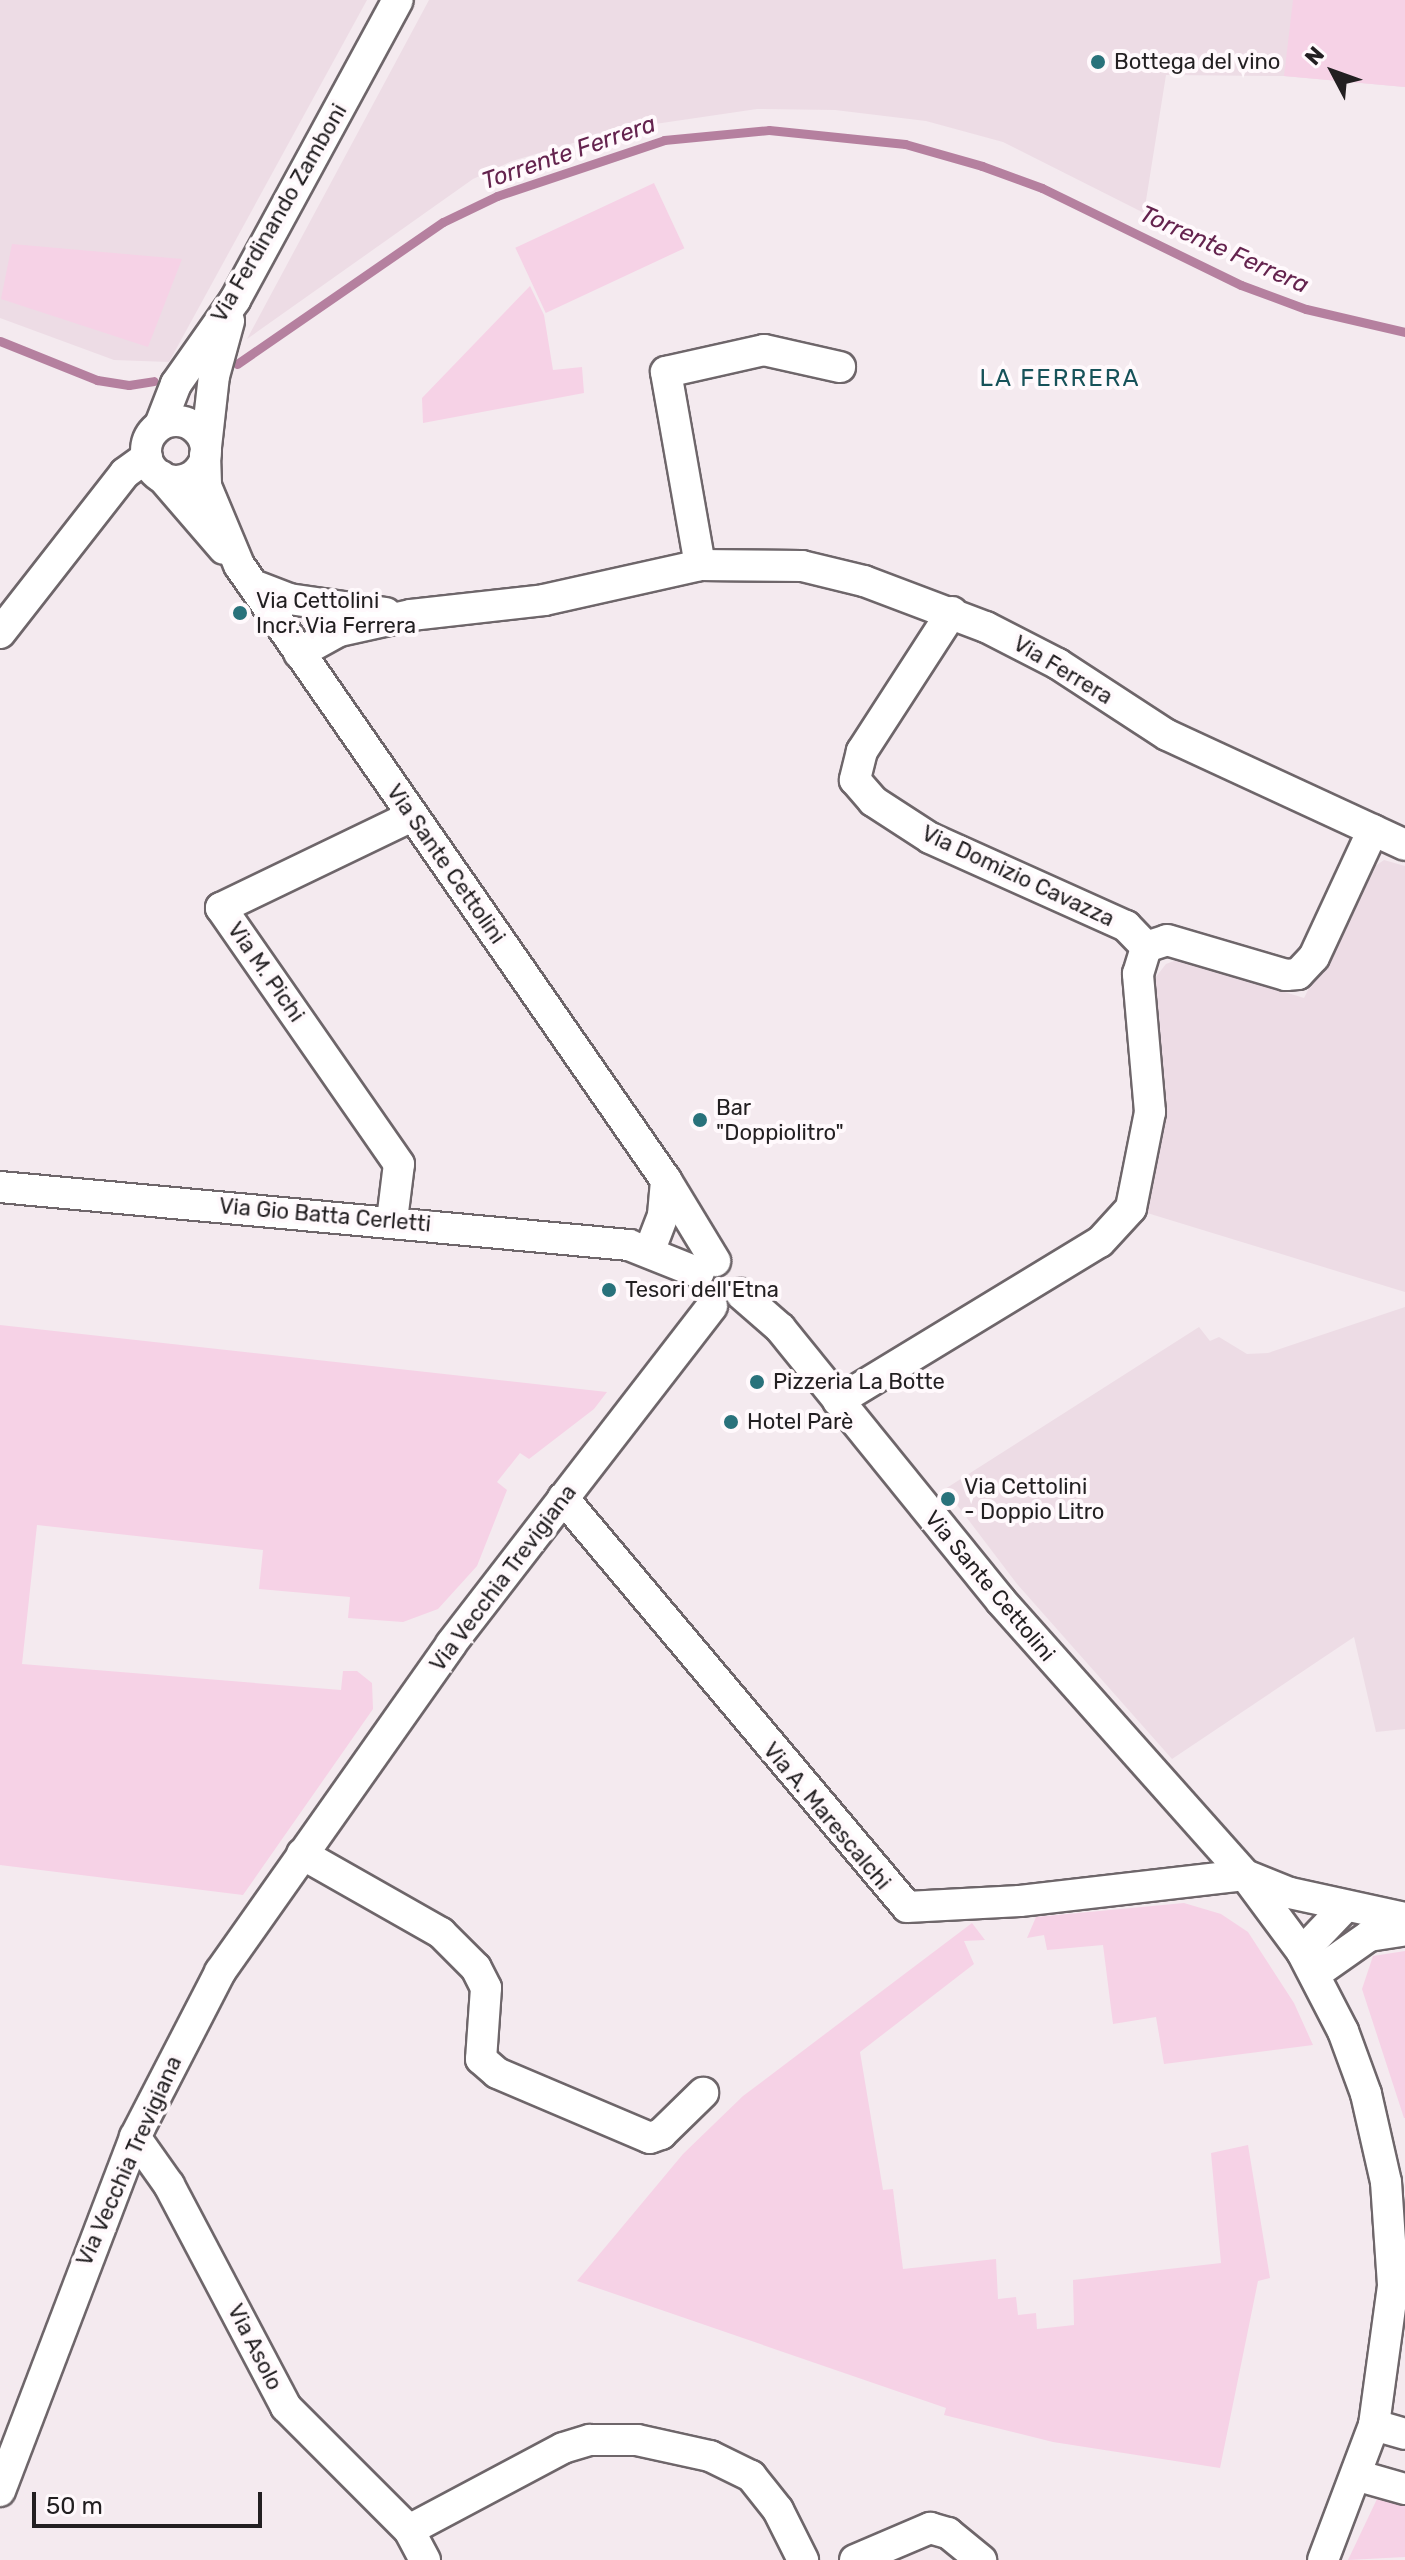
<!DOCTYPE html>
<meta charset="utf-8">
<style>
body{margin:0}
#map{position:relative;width:1405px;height:2560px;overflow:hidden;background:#f4eaef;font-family:Rubik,sans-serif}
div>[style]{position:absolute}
.built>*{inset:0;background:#eddce5}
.green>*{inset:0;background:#f6d2e6;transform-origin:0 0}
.stream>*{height:9px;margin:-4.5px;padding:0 4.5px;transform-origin:4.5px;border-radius:4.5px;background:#b5809f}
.roads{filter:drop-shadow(2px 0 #6e666a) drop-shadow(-2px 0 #6e666a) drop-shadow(0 2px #6e666a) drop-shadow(0 -2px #6e666a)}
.minor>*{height:30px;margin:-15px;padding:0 15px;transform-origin:15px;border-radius:15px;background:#fff}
.minor>.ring{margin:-15px;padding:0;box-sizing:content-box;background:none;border:30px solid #fff;border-radius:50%}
.dots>*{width:22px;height:22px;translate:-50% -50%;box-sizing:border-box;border:4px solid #fff9fc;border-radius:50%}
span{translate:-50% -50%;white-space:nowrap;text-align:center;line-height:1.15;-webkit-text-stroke:8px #fff9fc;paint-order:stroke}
.poi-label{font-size:22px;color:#221f21}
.left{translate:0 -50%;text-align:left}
.street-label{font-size:22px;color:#221f21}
.water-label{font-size:24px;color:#64234e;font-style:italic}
.neighbourhood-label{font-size:24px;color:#165259;letter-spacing:2px}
.north{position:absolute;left:1293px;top:32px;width:80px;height:80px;-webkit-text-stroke:6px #fff9fc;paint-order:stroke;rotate:311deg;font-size:22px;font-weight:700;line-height:32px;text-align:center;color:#221f21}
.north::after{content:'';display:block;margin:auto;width:28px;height:36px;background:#221f21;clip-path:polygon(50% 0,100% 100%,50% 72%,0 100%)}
.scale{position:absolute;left:32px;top:2492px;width:230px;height:36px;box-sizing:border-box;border:4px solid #221f21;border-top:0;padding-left:10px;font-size:24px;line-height:28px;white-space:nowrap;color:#221f21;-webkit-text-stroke:6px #fff9fc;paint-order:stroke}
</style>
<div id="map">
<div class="built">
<div style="clip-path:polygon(0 0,367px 0,169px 362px,114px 360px,0 318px)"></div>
<div style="clip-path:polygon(429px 0,1405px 0,1405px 87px,1284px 76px,1166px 75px,1144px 213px,1003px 142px,926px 121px,835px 110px,757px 109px,621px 129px,512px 161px,473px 179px,247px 339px)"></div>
<div style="clip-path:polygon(1384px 860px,1405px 866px,1405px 1292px,1144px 1212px,1165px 1087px,1155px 978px,1166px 964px,1179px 959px,1304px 998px,1368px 871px)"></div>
<div style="clip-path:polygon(1405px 1307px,1405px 1729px,1376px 1732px,1354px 1637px,1172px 1759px,1017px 1584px,945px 1489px,1199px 1327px,1210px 1341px,1219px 1337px,1247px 1354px,1268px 1353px)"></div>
</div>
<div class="green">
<div style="clip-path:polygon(1293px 0,1405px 0,1405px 87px,1284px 76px)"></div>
<div style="left:654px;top:183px;width:72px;height:153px;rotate:65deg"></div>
<div style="clip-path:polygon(12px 244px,182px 259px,148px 347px,1px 299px)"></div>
<div style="clip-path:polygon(530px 286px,544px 315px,553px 370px,582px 367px,584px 393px,423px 423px,422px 398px)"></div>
<div style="clip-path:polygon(0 1325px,607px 1392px,594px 1409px,529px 1459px,520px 1453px,497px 1482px,507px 1490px,477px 1566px,438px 1609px,403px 1622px,348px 1618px,350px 1597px,259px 1589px,263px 1550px,37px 1525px,22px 1664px,341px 1690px,343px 1671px,357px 1671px,372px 1683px,373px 1709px,243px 1895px,0 1865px)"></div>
<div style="clip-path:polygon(1184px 1903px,1221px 1914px,1248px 1932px,1294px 2003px,1313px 2045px,1164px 2064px,1156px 2017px,1113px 2024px,1103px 1945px,1047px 1950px,1044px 1935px,1027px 1938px,1036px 1917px)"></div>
<div style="clip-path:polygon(972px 1923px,985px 1940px,964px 1941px,974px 1964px,860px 2052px,883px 2190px,893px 2189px,903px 2269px,996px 2259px,998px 2299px,1016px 2297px,1018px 2315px,1036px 2313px,1037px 2329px,1074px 2325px,1073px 2280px,1221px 2263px,1211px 2153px,1248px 2145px,1270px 2278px,1258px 2281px,1220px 2468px,1053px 2442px,944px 2415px,946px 2408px,577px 2281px,683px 2154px,743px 2096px)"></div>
<div style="clip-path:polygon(1405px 1951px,1405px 2118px,1404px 2118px,1362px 1989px,1373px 1956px)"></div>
<div style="clip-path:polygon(1377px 2499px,1405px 2503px,1405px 2557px,1348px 2560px)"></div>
</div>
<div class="stream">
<div style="left:0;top:341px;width:105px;rotate:21.9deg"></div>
<div style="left:97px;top:380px;width:32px;rotate:9deg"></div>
<div style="left:129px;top:385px;width:25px;rotate:-9deg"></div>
<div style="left:237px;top:364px;width:250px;rotate:-34.6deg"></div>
<div style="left:443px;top:222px;width:60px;rotate:-25.7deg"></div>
<div style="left:497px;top:196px;width:176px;rotate:-18.5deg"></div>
<div style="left:664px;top:140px;width:105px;rotate:-5.4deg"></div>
<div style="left:769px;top:130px;width:137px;rotate:5.9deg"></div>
<div style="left:905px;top:144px;width:80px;rotate:15.9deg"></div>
<div style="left:982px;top:166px;width:64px;rotate:20.1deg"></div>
<div style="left:1042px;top:188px;width:221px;rotate:26deg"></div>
<div style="left:1241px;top:285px;width:69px;rotate:20.3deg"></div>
<div style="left:1306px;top:309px;width:102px;rotate:13.1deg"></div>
</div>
<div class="roads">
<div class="minor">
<div class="ring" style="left:146px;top:421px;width:30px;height:30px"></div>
<div style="left:160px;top:425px;width:44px;rotate:-68.7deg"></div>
<div style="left:176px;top:384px;width:103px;rotate:-54.9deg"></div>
<div style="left:235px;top:300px;width:341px;rotate:-61.5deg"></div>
<div style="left:206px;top:447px;width:71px;rotate:-83.6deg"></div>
<div style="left:214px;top:376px;width:57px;rotate:-74.7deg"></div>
<div style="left:205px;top:455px;width:31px;rotate:88deg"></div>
<div style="left:206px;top:486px;width:86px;rotate:67.3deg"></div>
<div style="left:239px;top:565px;width:749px;rotate:55.23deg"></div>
<div style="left:666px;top:1180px;width:95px;rotate:58.8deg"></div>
<div style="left:161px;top:476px;width:96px;rotate:49.2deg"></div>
<div style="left:700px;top:565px;width:196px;rotate:-100deg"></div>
<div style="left:666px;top:372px;width:100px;rotate:-12.7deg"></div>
<div style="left:764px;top:350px;width:78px;rotate:12.6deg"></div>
<div style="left:253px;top:585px;width:39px;rotate:21deg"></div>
<div style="left:289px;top:599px;width:98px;rotate:8.2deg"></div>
<div style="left:952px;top:612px;width:166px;rotate:122.9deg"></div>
<div style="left:862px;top:751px;width:30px;rotate:104deg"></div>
<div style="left:855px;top:780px;width:28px;rotate:49deg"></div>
<div style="left:873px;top:801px;width:68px;rotate:33deg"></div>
<div style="left:930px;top:838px;width:215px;rotate:24.2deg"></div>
<div style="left:1126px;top:926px;width:29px;rotate:46deg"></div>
<div style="left:0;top:633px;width:203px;rotate:-52deg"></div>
<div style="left:125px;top:473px;width:27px;rotate:-36deg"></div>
<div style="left:299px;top:653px;width:46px;rotate:-28.8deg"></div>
<div style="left:339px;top:631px;width:74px;rotate:-12.5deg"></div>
<div style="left:411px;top:615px;width:134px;rotate:-6.4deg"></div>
<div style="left:544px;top:600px;width:160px;rotate:-12.6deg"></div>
<div style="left:700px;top:565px;width:102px;rotate:0.6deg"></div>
<div style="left:802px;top:566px;width:64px;rotate:13.6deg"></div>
<div style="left:864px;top:581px;width:130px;rotate:20.7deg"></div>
<div style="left:986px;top:627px;width:81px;rotate:27.2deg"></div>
<div style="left:1058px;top:664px;width:130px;rotate:33.1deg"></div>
<div style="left:1167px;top:735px;width:262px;rotate:24.8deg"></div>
<div style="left:0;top:1187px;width:632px;rotate:5.27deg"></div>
<div style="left:629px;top:1245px;width:75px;rotate:21.8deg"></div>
<div style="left:392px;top:1220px;width:56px;rotate:-82.9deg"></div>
<div style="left:399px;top:1164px;width:312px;rotate:-124.8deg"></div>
<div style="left:221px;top:908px;width:212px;rotate:-25.7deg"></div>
<div style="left:649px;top:1252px;width:40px;rotate:-69deg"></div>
<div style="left:663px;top:1215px;width:35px;rotate:-85deg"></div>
<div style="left:741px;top:1294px;width:52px;rotate:41.1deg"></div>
<div style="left:780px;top:1328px;width:351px;rotate:51deg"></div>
<div style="left:1001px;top:1601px;width:367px;rotate:48.3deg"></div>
<div style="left:1245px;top:1875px;width:96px;rotate:53.5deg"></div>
<div style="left:1302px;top:1952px;width:89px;rotate:62.6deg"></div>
<div style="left:1343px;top:2031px;width:67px;rotate:69.9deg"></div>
<div style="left:1366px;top:2094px;width:90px;rotate:77.2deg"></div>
<div style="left:1386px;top:2182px;width:104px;rotate:86.1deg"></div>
<div style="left:1393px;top:2286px;width:140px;rotate:97.8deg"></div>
<div style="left:1374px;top:2425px;width:144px;rotate:110.7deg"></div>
<div style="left:838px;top:1401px;width:306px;rotate:-31.3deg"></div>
<div style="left:1100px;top:1242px;width:46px;rotate:-47.6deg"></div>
<div style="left:1131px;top:1208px;width:98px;rotate:-78.8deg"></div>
<div style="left:1150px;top:1112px;width:139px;rotate:-95deg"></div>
<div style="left:1138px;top:974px;width:28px;rotate:-73deg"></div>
<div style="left:1146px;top:947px;width:22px;rotate:-18deg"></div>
<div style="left:1167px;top:940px;width:124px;rotate:16.4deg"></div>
<div style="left:1286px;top:975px;width:12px;rotate:-5deg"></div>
<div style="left:1298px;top:974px;width:23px;rotate:-47deg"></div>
<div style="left:1314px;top:957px;width:140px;rotate:-65.1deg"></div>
<div style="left:563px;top:1498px;width:534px;rotate:49.93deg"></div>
<div style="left:907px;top:1907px;width:113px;rotate:-3deg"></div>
<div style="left:1020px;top:1901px;width:226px;rotate:-6.6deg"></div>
<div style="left:302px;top:1854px;width:160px;rotate:29.6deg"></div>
<div style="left:441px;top:1933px;width:49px;rotate:45deg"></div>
<div style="left:476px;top:1968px;width:22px;rotate:63deg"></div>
<div style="left:486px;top:1988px;width:71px;rotate:94deg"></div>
<div style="left:481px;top:2059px;width:21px;rotate:41deg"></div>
<div style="left:497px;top:2073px;width:166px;rotate:23deg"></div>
<div style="left:650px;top:2138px;width:12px;rotate:-20deg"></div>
<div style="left:661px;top:2134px;width:59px;rotate:-44.3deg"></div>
<div style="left:1245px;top:1875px;width:48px;rotate:21.8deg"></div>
<div style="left:1290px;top:1893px;width:118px;rotate:12.3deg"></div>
<div style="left:1302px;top:1952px;width:62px;rotate:-46.3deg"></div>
<div style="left:1315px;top:1974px;width:66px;rotate:-35.1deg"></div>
<div style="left:1369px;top:1936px;width:36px;rotate:-9deg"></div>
<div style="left:135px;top:2137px;width:59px;rotate:54.7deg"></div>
<div style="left:169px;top:2185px;width:251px;rotate:62.2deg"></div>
<div style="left:286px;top:2407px;width:174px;rotate:45deg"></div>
<div style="left:409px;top:2530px;width:34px;rotate:62deg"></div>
<div style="left:1374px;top:2425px;width:32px;rotate:16deg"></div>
<div style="left:1359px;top:2476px;width:48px;rotate:15.8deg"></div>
<div style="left:0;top:2491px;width:379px;rotate:-69.1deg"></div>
<div style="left:135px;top:2137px;width:186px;rotate:-62.7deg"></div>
<div style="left:220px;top:1972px;width:401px;rotate:-54.8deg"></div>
<div style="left:451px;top:1644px;width:427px;rotate:-52.3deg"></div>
<div style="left:409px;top:2530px;width:174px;rotate:-28deg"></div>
<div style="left:563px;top:2448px;width:28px;rotate:-17deg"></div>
<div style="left:590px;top:2440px;width:47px"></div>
<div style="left:637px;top:2440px;width:75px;rotate:12.4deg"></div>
<div style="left:710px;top:2456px;width:46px;rotate:26deg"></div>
<div style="left:751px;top:2476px;width:43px;rotate:51.5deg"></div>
<div style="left:778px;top:2510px;width:56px;rotate:63.4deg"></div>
<div style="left:855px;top:2560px;width:82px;rotate:-23.1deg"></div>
<div style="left:930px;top:2528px;width:19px;rotate:16deg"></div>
<div style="left:948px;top:2533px;width:43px;rotate:39.3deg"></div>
</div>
</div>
<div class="dots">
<div style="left:1098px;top:62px;background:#29727b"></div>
<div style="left:240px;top:613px;background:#29727b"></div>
<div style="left:700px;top:1120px;background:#29727b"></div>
<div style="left:609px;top:1290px;background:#29727b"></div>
<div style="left:757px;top:1382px;background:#29727b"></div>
<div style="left:731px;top:1422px;background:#29727b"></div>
<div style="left:948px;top:1499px;background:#29727b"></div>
</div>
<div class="poi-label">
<span class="left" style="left:1114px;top:62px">Bottega del vino</span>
<span class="left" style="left:256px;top:613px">Via Cettolini<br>Incr. Via Ferrera</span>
<span class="left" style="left:716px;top:1120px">Bar<br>"Doppiolitro"</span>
<span class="left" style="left:625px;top:1290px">Tesori dell'Etna</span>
<span class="left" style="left:773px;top:1382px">Pizzeria La Botte</span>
<span class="left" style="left:747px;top:1422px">Hotel Parè</span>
<span class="left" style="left:964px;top:1499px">Via Cettolini<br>- Doppio Litro</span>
</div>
<div class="street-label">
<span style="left:279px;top:213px;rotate:-60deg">Via Ferdinando Zamboni</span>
<span style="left:1063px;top:670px;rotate:31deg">Via Ferrera</span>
<span style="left:446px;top:864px;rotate:55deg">Via Sante Cettolini</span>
<span style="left:1018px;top:876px;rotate:25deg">Via Domizio Cavazza</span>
<span style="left:266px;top:972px;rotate:55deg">Via M. Pichi</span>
<span style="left:325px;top:1215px;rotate:5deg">Via Gio Batta Cerletti</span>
<span style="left:503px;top:1578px;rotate:-53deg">Via Vecchia Trevigiana</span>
<span style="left:990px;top:1586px;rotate:50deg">Via Sante Cettolini</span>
<span style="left:827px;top:1816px;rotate:50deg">Via A. Marescalchi</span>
<span style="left:129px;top:2161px;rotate:-66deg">Via Vecchia Trevigiana</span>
<span style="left:255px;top:2347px;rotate:63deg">Via Asolo</span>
</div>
<div class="water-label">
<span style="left:569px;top:153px;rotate:-19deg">Torrente Ferrera</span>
<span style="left:1224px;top:250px;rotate:24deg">Torrente Ferrera</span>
</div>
<div class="neighbourhood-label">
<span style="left:1060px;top:379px">LA FERRERA</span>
</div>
<div class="north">N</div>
<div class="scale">50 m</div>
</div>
